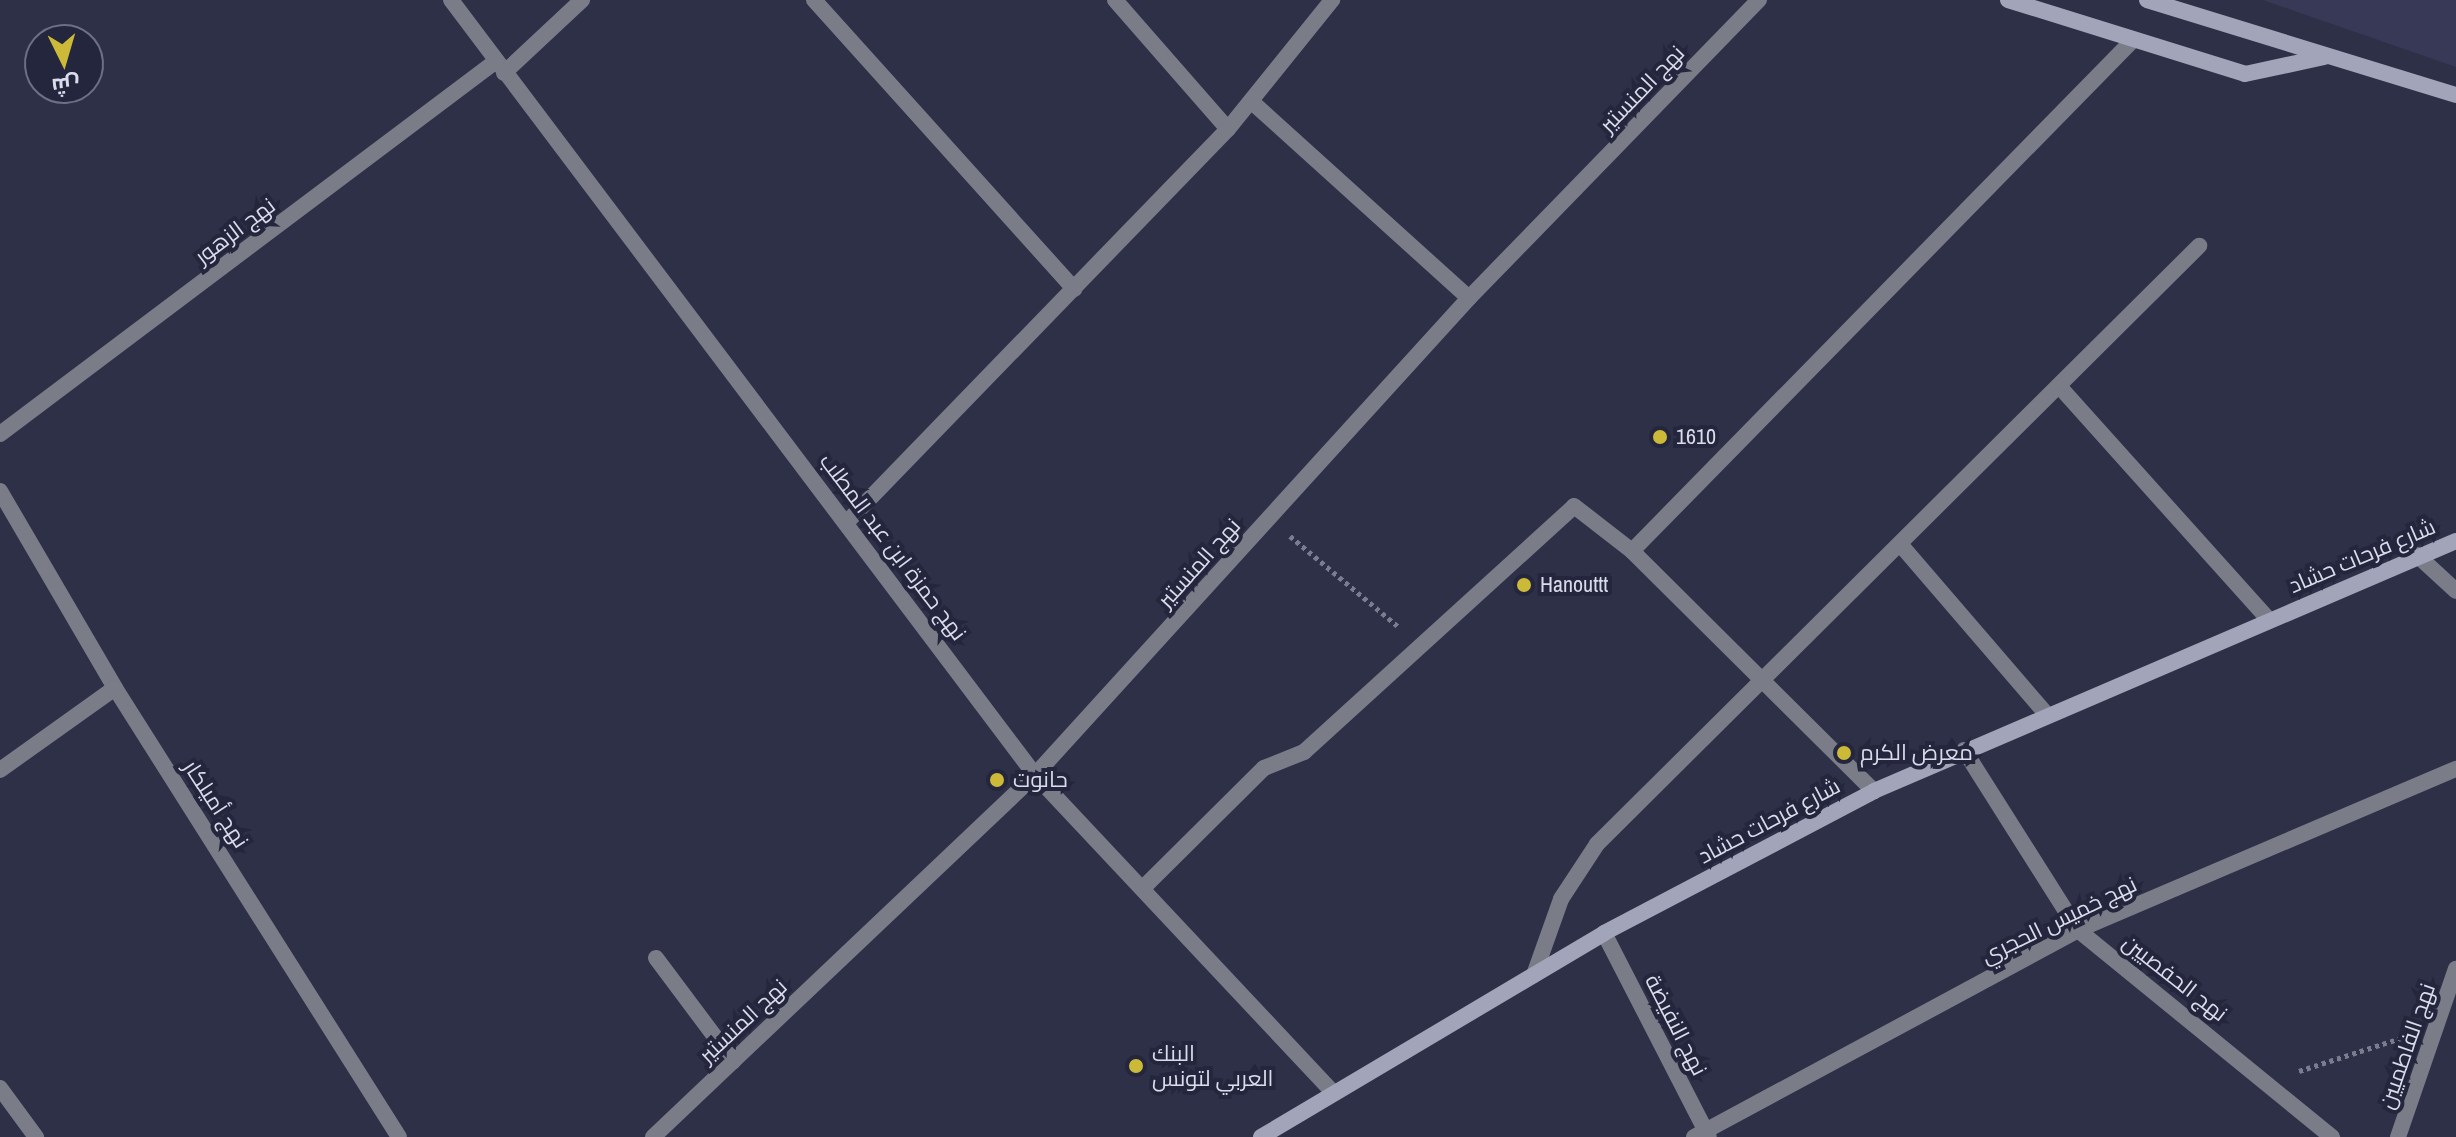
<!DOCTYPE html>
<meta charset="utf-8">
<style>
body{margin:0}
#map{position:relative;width:2456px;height:1137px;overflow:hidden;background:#2e3047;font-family:"Archivo Narrow",Cairo,sans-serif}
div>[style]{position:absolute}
.built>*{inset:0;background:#373957}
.path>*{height:5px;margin-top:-2.5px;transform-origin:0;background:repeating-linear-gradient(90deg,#7a7c90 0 4px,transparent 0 8px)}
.street>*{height:16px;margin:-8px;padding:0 8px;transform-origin:8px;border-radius:8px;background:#7a7c88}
.secondary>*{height:16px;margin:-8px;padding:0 8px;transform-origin:8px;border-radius:8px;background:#a2a5b9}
.dots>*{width:22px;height:22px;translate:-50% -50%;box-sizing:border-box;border:4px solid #24263d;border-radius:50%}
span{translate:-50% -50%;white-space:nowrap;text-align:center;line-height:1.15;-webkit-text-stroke:8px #24263d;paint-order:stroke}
.street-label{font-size:22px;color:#dadceb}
.poi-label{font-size:22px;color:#dadceb}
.left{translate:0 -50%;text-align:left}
.north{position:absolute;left:24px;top:24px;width:80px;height:80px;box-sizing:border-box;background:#24263d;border:2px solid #6d6f83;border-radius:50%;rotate:175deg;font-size:22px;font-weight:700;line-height:32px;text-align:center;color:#dadceb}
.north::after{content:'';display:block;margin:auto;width:28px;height:36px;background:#cdb938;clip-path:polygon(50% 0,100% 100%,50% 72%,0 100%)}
</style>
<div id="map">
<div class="built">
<div style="clip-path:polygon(2263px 0,2456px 0,2456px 67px)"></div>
</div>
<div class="path">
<div style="left:1290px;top:536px;width:142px;rotate:39.9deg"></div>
<div style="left:2299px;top:1071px;width:110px;rotate:-17.9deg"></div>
</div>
<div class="street">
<div style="left:451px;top:0;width:970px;rotate:53deg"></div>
<div style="left:1035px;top:775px;width:435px;rotate:46.8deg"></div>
<div style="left:814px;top:0;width:389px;rotate:48deg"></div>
<div style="left:1115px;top:0;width:171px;rotate:48.8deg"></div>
<div style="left:504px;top:73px;width:107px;rotate:-43.1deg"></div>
<div style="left:1252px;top:102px;width:292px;rotate:42.1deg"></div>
<div style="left:2059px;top:386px;width:314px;rotate:48.1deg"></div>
<div style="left:0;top:434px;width:621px;rotate:-36.94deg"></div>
<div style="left:0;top:491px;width:228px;rotate:59.7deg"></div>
<div style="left:115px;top:688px;width:531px;rotate:57.69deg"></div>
<div style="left:847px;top:522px;width:547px;rotate:-45.89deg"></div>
<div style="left:1228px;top:129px;width:166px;rotate:-51.1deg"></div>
<div style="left:1900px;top:544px;width:225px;rotate:49.3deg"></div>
<div style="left:1632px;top:551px;width:713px;rotate:-45.57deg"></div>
<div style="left:2417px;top:555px;width:53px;rotate:42.7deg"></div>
<div style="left:1964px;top:750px;width:213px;rotate:57.7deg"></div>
<div style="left:2078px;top:930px;width:328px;rotate:39.2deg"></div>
<div style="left:0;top:770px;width:141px;rotate:-35.5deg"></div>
<div style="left:1143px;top:888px;width:170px;rotate:-44.8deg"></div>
<div style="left:1264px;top:768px;width:43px;rotate:-21.8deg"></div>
<div style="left:1304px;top:752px;width:365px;rotate:-42.3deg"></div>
<div style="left:1574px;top:506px;width:73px;rotate:37.8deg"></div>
<div style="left:1632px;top:551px;width:341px;rotate:44.8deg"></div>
<div style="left:1604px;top:933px;width:229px;rotate:62.8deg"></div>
<div style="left:656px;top:958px;width:129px;rotate:53.2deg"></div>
<div style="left:1534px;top:975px;width:81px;rotate:-70.4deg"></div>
<div style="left:1561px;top:899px;width:66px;rotate:-56.8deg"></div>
<div style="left:1597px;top:844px;width:849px;rotate:-44.81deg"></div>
<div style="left:0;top:1088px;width:61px;rotate:53.7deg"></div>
<div style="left:653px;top:1137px;width:526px;rotate:-43.46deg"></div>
<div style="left:1035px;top:775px;width:645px;rotate:-47.7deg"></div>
<div style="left:1469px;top:298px;width:416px;rotate:-45.8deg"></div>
<div style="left:1694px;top:1137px;width:436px;rotate:-28.3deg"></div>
<div style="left:2078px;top:930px;width:411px;rotate:-23.1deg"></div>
<div style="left:2398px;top:1137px;width:178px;rotate:-71deg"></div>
</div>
<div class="secondary">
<div style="left:2008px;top:0;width:248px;rotate:17.3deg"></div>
<div style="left:2245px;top:74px;width:81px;rotate:-12.1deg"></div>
<div style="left:2147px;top:0;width:323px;rotate:17.1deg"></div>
<div style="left:1261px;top:1137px;width:399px;rotate:-30.7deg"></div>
<div style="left:1604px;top:933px;width:305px;rotate:-27.7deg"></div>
<div style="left:1874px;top:791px;width:633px;rotate:-23.25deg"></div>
</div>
<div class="dots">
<div style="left:1660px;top:437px;background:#cdb938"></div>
<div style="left:1524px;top:585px;background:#cdb938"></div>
<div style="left:1844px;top:753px;background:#cdb938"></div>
<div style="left:997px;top:780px;background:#cdb938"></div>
<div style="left:1136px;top:1066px;background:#cdb938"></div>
</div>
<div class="street-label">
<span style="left:1642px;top:89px;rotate:-46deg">نهج المنستير</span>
<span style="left:235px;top:231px;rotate:-37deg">نهج الزهور</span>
<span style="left:893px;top:547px;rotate:53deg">نهج حمزة ابن عبد المطلب</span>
<span style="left:2362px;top:556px;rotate:-23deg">شارع فرحات حشاد</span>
<span style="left:1199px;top:563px;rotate:-48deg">نهج المنستير</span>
<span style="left:216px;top:804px;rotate:57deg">نهج أميلكار</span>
<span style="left:1769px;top:821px;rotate:-28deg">شارع فرحات حشاد</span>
<span style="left:2059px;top:920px;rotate:-26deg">نهج خميس الحجري</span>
<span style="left:2175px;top:978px;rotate:38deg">نهج الحفصيين</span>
<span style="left:743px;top:1021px;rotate:-43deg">نهج المنستير</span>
<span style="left:1676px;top:1025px;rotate:63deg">نهج النفيضة</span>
<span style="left:2407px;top:1046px;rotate:-71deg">نهج الفاطميين</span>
</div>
<div class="poi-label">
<span class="left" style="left:1676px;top:437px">1610</span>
<span class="left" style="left:1540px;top:585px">Hanouttt</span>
<span class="left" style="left:1860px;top:753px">معرض الكرم</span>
<span class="left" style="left:1013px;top:780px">حانوت</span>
<span class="left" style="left:1152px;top:1066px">البنك<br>العربي لتونس</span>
</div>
<div class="north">ش</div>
</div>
